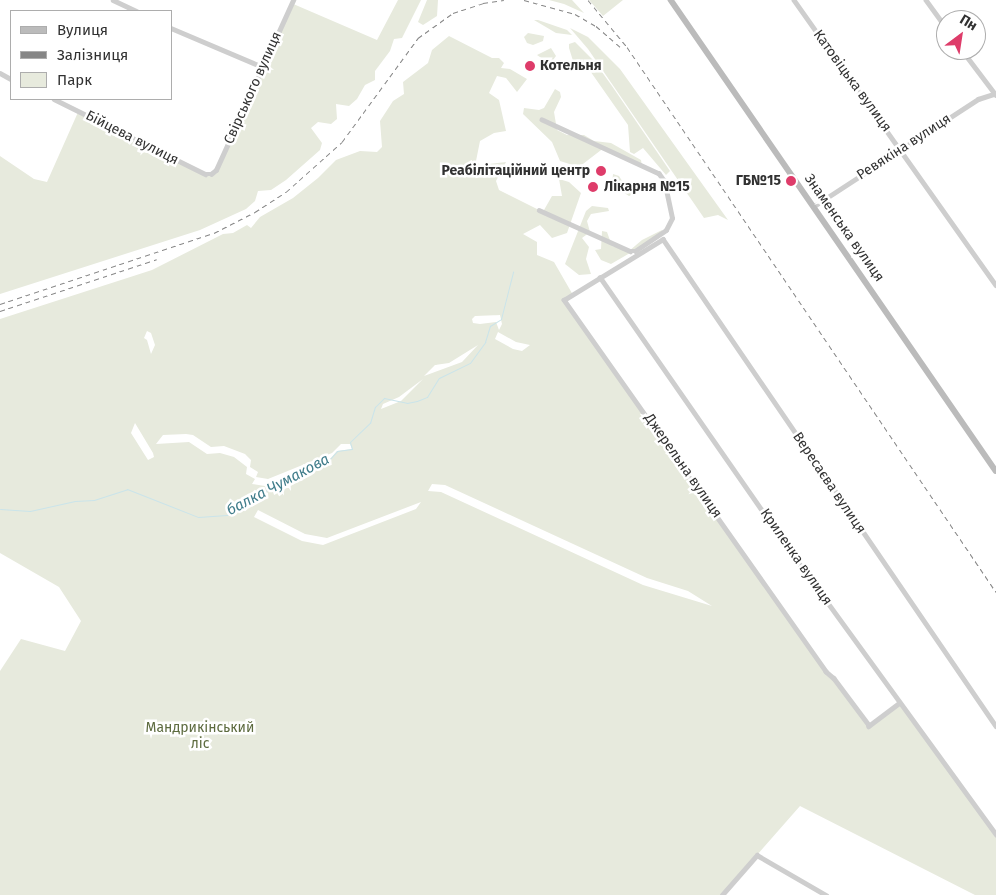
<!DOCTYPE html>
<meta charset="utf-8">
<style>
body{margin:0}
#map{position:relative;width:996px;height:895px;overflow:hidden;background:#fff;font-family:"Fira Sans",sans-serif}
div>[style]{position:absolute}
.green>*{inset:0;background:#e7eadd}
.stream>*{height:1px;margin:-0.5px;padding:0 0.5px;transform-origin:0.5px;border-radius:0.5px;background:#cae4ea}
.minor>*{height:4.5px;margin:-2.25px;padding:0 2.25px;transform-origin:2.25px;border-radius:2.25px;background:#cecece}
.tertiary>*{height:5px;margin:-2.5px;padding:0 2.5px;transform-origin:2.5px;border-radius:2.5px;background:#cecece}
.secondary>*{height:5.5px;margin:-2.75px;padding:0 2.75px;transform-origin:2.75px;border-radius:2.75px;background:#bbb}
.rail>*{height:1px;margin-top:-0.5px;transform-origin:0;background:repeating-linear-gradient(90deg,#868686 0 5px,transparent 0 9px)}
.dots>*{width:14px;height:14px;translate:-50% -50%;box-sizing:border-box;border:2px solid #fff;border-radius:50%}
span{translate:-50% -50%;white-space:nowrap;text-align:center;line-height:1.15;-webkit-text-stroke:5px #fff;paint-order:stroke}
.poi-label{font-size:14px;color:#313131;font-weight:700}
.left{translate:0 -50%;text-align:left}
.right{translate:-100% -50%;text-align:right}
.street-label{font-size:14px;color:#313131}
.park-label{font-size:14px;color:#5d6b3f}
.water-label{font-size:15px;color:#3f7c8a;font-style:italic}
.legend{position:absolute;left:10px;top:10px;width:162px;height:90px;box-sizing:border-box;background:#fff;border:1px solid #adadad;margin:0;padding:6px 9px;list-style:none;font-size:15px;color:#313131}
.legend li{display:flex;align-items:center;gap:10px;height:25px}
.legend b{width:25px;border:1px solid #adadad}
.north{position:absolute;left:936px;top:10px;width:50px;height:50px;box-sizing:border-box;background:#fff;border:1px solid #adadad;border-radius:50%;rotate:31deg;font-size:14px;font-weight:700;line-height:20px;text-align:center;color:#313131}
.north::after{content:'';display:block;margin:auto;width:18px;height:22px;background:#de3c6a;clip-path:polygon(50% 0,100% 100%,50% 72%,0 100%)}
</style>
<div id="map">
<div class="green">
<div style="clip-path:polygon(398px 0,421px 0,402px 38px,394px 39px,390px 51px,375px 71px,375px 80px,365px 85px,357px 99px,349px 106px,336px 104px,337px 119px,331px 124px,318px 122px,311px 128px,322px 143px,320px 150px,286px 180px,271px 190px,258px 191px,255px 201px,246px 209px,200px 230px,0 294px,0 156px,34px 179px,47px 182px,79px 110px,205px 174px,216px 170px,291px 3px,377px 40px)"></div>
<div style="clip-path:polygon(427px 0,438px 0,437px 16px,423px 25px,418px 22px)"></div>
<div style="clip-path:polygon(549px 0,572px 0,584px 13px,564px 4px)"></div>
<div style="clip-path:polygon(589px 0,623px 0,603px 16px)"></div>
<div style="clip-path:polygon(538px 20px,567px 30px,572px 35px,556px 33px,534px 20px)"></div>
<div style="clip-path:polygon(570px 28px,588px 37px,620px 69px,728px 220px,718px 215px,704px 218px,588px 49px)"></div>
<div style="clip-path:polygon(528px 33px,544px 36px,543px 41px,533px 45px,527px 43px,524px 37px)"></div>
<div style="clip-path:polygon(evenodd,449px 36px,492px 58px,499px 58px,504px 63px,501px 68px,510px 69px,527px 79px,517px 92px,506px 78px,497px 76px,489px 93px,499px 100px,506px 131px,494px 133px,480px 141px,476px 161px,480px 165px,506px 162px,496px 181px,499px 190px,537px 209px,544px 210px,552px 196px,562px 196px,559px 179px,569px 182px,581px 193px,567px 233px,552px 238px,540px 225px,523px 234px,537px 242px,537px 255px,554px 262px,573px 295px,565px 299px,826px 672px,869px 726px,900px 704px,996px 834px,996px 895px,975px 895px,800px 806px,722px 895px,0 895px,0 671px,21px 639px,65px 651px,81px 621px,59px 587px,0 553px,0 319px,152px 270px,223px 234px,233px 233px,247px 225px,251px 228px,260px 217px,293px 198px,318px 178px,336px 160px,360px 151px,377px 152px,382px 147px,380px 121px,393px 101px,404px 94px,403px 82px,428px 63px,432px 50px,449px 36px,500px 315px,502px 324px,499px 330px,496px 322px,480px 324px,473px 323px,472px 319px,475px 316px,500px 315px,449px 36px,147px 331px,151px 333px,155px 345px,151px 354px,147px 340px,144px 338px,147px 331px,449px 36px,498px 332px,516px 342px,530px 345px,522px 351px,513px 349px,495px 339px,498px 332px,449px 36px,478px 345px,462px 362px,424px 376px,435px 365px,449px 363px,478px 345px,449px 36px,423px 379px,401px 401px,381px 409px,383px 404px,399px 397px,423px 379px,449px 36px,135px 423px,153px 453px,154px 457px,148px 460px,131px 433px,135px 423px,449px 36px,186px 434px,193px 435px,211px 447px,224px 446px,245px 454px,251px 460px,250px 467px,258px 472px,256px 477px,268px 479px,332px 453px,341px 444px,350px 444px,352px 449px,337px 451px,329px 460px,265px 486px,252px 484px,255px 479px,246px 474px,247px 467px,234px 457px,220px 453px,207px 454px,189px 442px,156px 444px,163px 435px,186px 434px,449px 36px,432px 484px,445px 485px,647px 578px,688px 591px,712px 606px,643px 585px,441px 492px,428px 491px,432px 484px,449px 36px,421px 502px,416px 509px,323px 545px,302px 541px,254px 517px,258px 510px,305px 534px,327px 538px,421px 502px)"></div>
<div style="clip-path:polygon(575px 42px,594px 61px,612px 86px,670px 171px,666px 175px,643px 148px,634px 154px,630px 152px,628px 125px,588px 68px,585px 64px,574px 64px,569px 48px,569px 44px)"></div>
<div style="clip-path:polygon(551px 48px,556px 56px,550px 64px,537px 55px)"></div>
<div style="clip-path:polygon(555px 89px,560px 92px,561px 97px,554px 112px,557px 130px,567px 135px,584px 135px,594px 141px,611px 143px,641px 160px,642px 166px,605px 147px,579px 167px,560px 161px,552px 142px,523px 114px,524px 108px,539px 110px,544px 108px)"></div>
<div style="clip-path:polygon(613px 174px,619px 176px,624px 184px,635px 185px,638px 190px,634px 194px,629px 196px,612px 185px)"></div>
<div style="clip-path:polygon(592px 206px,608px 208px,609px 211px,591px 214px,587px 221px,590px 232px,582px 238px,589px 247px,586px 259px,591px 274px,579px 275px,565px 264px,586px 211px)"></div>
<div style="clip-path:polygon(662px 230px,661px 235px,611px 264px,601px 260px,595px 250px,601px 249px,602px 231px,607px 232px,612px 246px,629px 251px,642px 240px)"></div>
</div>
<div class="stream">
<div style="left:0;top:509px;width:30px;rotate:4deg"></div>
<div style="left:30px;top:511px;width:46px;rotate:-12.5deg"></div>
<div style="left:75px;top:501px;width:19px;rotate:-3deg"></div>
<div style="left:94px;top:500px;width:35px;rotate:-18deg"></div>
<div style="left:127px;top:489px;width:76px;rotate:21.5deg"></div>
<div style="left:198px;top:517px;width:29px;rotate:-4deg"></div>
<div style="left:227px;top:515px;width:34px;rotate:-34deg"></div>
<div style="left:255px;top:496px;width:82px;rotate:-25.9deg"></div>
<div style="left:329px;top:460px;width:12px;rotate:-48deg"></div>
<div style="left:337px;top:451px;width:15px;rotate:-8deg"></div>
<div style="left:352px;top:449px;width:7px;rotate:-106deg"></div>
<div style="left:350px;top:442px;width:28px;rotate:-44deg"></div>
<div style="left:370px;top:423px;width:17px;rotate:-73deg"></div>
<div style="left:375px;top:407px;width:13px;rotate:-45deg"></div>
<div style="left:384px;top:398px;width:24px;rotate:12deg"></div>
<div style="left:407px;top:403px;width:10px;rotate:-11deg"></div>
<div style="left:417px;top:401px;width:11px;rotate:-22deg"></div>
<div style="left:427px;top:397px;width:22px;rotate:-58deg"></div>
<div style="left:439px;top:378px;width:34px;rotate:-26deg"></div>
<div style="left:470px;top:363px;width:26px;rotate:-54deg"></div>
<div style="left:485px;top:342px;width:17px;rotate:-73deg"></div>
<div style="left:490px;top:326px;width:13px;rotate:-32deg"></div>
<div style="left:501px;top:319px;width:49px;rotate:-75.7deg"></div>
</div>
<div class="minor">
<div style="left:113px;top:0;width:26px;rotate:25deg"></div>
<div style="left:794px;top:0;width:349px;rotate:54.7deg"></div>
<div style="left:926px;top:0;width:34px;rotate:54deg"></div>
<div style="left:171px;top:28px;width:100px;rotate:23deg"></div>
<div style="left:962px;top:50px;width:56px;rotate:52.9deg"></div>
<div style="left:0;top:73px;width:13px;rotate:29deg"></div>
<div style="left:54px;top:99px;width:169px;rotate:26.4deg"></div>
<div style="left:205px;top:174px;width:6px"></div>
<div style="left:211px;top:174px;width:6px;rotate:-39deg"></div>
<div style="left:216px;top:170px;width:187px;rotate:-65.6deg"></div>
<div style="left:539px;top:210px;width:100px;rotate:24.3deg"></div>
<div style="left:630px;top:251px;width:5px"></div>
<div style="left:635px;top:251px;width:37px;rotate:-34deg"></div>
<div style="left:666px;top:230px;width:13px;rotate:-63deg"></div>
<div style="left:672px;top:218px;width:38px;rotate:-102deg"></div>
<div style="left:664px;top:181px;width:9px;rotate:-126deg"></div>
<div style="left:659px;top:174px;width:129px;rotate:-155.2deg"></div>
<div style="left:600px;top:277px;width:335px;rotate:55.2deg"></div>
<div style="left:791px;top:552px;width:349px;rotate:54deg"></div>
<div style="left:900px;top:703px;width:39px;rotate:143deg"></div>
<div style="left:869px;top:726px;width:59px;rotate:-126.7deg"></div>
<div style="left:834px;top:679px;width:11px;rotate:-139deg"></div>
<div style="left:826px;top:672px;width:455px;rotate:-125.2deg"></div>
<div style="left:564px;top:300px;width:116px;rotate:-31.6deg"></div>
<div style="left:663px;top:239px;width:590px;rotate:55.64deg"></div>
<div style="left:722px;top:895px;width:53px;rotate:-48.8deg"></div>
<div style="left:757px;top:855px;width:80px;rotate:30.1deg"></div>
</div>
<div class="tertiary">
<div style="left:814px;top:206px;width:196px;rotate:-33.1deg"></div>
<div style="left:978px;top:99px;width:19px;rotate:-18deg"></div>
</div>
<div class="secondary">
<div style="left:671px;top:0;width:572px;rotate:55.39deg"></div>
</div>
<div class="rail">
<div style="left:524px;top:0;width:53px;rotate:15.4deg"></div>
<div style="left:575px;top:14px;width:24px;rotate:30deg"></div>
<div style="left:596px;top:26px;width:32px;rotate:41deg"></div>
<div style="left:588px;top:0;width:61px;rotate:50.3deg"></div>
<div style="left:627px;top:47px;width:658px;rotate:55.9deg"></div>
<div style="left:0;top:304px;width:225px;rotate:-18.4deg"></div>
<div style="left:214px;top:233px;width:46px;rotate:-27.1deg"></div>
<div style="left:255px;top:212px;width:37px;rotate:-33deg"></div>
<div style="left:286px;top:192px;width:75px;rotate:-41.8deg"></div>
<div style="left:342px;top:142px;width:129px;rotate:-53.8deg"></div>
<div style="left:418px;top:38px;width:43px;rotate:-35.5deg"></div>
<div style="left:453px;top:13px;width:32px;rotate:-18deg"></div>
<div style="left:483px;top:3px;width:21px;rotate:-8deg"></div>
<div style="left:0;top:311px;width:165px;rotate:-18.3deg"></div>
</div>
<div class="dots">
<div style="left:530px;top:66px;background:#de3c6a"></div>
<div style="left:601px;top:171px;background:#de3c6a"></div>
<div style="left:791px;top:181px;background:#de3c6a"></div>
<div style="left:593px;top:187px;background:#de3c6a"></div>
</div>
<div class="poi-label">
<span class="left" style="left:540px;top:66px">Котельня</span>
<span class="right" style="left:590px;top:171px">Реабілітаційний центр</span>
<span class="right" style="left:781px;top:181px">ГБ№15</span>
<span class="left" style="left:604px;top:187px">Лікарня №15</span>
</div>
<div class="street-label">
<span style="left:852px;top:81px;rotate:54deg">Катовіцька вулиця</span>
<span style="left:253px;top:88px;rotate:-66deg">Свірського вулиця</span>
<span style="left:132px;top:138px;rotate:27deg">Бійцева вулиця</span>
<span style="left:904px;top:147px;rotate:-33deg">Ревякіна вулиця</span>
<span style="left:844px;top:228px;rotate:55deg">Знаменська вулиця</span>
<span style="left:683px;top:466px;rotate:55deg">Джерельна вулиця</span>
<span style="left:829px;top:483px;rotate:56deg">Вересаєва вулиця</span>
<span style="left:796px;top:557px;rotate:55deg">Криленка вулиця</span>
</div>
<div class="park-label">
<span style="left:200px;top:736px">Мандрикінський<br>ліс</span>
</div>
<div class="water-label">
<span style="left:278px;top:485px;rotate:-28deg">балка Чумакова</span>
</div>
<ul class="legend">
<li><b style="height:6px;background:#bbb"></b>Вулиця</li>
<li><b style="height:6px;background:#868686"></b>Залізниця</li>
<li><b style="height:14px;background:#e7eadd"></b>Парк</li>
</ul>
<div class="north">Пн</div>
</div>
